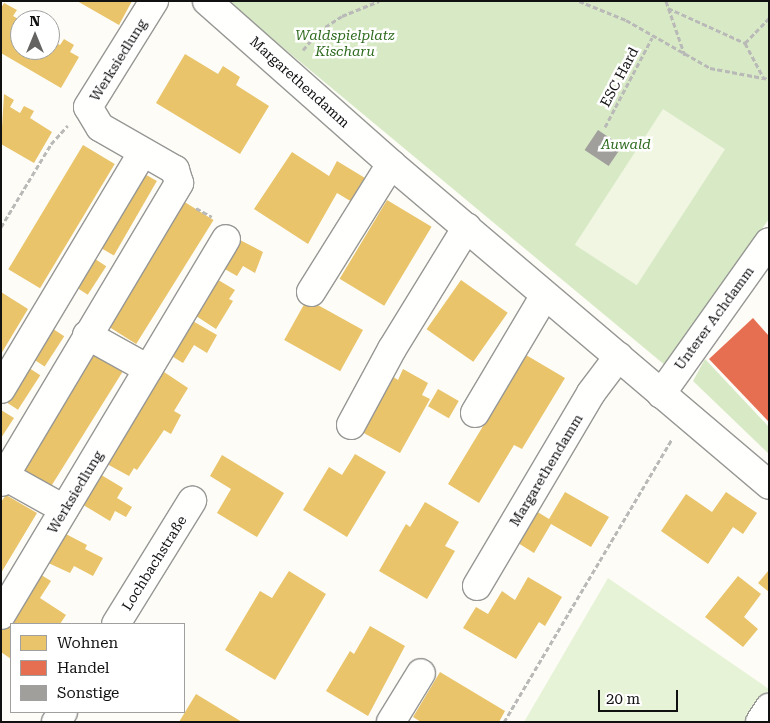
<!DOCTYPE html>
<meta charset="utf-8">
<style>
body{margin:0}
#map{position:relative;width:770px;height:723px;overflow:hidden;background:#fdfcf7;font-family:"Roboto Serif",serif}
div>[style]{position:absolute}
.green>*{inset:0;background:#e7f3d7}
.forest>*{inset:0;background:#d8eac5}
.pitch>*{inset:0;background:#f0f6e1;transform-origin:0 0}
.homes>*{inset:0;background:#e9c46a;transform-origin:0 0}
.shops>*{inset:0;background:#e76f51}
.building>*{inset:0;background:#a19f9c;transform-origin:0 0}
.path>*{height:3px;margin-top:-1.5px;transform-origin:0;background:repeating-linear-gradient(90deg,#b9b9b8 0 5px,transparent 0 7.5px)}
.roads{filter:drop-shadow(1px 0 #979795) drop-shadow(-1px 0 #979795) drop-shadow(0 1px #979795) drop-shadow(0 -1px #979795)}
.minor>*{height:28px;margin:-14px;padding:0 14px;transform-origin:14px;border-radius:14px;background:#fffffe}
span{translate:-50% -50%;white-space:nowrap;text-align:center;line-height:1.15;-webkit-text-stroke:5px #fff;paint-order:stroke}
.park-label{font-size:14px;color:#2f6b1f;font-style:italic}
.street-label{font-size:14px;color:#111}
.frame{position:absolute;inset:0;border:2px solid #111;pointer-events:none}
.legend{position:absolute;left:10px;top:623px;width:175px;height:90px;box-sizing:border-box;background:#fff;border:1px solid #a0a0a0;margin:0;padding:6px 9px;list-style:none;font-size:15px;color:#111}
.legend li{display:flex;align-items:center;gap:10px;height:25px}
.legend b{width:25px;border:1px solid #a0a0a0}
.north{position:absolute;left:10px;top:10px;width:50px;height:50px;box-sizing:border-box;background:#fff;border:1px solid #a0a0a0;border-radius:50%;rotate:0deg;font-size:14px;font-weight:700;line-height:20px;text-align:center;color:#111}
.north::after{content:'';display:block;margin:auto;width:18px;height:22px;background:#646362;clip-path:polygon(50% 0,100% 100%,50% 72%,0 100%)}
.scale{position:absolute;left:598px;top:690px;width:80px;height:22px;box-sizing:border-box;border:2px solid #111;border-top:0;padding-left:6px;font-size:15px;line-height:18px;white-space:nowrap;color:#111;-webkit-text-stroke:4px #fff;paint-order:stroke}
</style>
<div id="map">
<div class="green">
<div style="clip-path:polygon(608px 578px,769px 689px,750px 722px,524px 722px)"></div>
</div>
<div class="forest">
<div style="clip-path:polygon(227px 1px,769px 1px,769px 219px,666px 366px)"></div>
<div style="clip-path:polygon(705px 359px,769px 427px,769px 454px,693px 381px)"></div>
</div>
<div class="pitch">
<div style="left:663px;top:109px;width:74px;height:162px;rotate:33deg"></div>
</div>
<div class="homes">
<div style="clip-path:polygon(77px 1px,132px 1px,119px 25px)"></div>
<div style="clip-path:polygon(4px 3px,17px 10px,13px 16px,20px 20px,20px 50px,50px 50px,50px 40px,60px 45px,64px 39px,74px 45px,70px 52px,79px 57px,61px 88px,1px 53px,1px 8px)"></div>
<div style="clip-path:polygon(185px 54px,218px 74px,223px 66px,240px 77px,236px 85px,269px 106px,240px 154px,156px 103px)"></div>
<div style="clip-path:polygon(4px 94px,14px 100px,10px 107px,20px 113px,24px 106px,34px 111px,30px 118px,52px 132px,34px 163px,1px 144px)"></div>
<div style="left:83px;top:145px;width:37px;height:145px;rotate:31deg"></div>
<div style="clip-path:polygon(292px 152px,329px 176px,337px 161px,365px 178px,352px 202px,337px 193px,308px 244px,254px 209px)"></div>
<div style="left:143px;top:173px;width:16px;height:86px;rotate:30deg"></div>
<div style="left:387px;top:200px;width:52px;height:92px;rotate:31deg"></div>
<div style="left:183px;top:201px;width:36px;height:146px;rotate:32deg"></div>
<div style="clip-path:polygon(238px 239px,263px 252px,255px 273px,243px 266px,237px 276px,223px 268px)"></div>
<div style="left:92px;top:257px;width:17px;height:34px;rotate:33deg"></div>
<div style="clip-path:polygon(215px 278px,235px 290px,229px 299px,233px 301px,216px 329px,193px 314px)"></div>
<div style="left:461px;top:280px;width:57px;height:60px;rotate:35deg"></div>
<div style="clip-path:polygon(1px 292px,28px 309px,1px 354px)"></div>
<div style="left:307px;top:299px;width:64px;height:47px;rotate:29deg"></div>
<div style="clip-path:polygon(191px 320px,217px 335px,207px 353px,194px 345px,183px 363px,170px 355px)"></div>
<div style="left:50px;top:327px;width:17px;height:36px;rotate:33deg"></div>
<div style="left:95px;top:348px;width:36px;height:146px;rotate:32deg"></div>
<div style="clip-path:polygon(526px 355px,565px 378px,522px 449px,514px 445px,479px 503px,448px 484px)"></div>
<div style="left:26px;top:366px;width:17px;height:41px;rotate:33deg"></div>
<div style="clip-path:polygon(403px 369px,428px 383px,422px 395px,430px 399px,400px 453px,362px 432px,392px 376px,398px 380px)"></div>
<div style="clip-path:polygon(161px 370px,188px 388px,174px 411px,181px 415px,171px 434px,164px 430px,137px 470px,134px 468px,129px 476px,107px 464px)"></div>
<div style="left:438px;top:389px;width:24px;height:20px;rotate:30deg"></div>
<div style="clip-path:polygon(1px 410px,14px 418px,1px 438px)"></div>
<div style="clip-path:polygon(355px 454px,386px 472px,347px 537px,303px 510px,329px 467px,342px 475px)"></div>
<div style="clip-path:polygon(222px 455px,284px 493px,257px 537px,217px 513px,231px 489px,210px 476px)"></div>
<div style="clip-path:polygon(98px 473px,123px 488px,117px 498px,132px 507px,126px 517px,115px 511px,110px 521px,80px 503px)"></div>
<div style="clip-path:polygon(565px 492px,609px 517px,591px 547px,551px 524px,534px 553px,518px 543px,536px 511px,549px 519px)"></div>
<div style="clip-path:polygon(726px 492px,757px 513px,743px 534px,733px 527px,708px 564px,661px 531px,686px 494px,712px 512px)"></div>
<div style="clip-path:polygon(6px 495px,37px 513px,1px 573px,1px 502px)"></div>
<div style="clip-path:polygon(425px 502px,459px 522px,445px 546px,455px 551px,427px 599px,379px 571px,406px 524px,410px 527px)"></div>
<div style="clip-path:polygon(60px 531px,87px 545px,85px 549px,103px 558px,93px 576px,74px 566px,70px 573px,44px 561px)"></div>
<div style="clip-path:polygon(769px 570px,769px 592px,758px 583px)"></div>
<div style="clip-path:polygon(289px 571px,326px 594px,275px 680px,225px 650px,260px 591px,272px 598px)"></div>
<div style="clip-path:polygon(38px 573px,51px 581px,40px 598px,66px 615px,60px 624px,11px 624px,11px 659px,1px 652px,1px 632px)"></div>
<div style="clip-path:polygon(738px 576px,761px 594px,744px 617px,758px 629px,743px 647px,705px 617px)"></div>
<div style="clip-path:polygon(528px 577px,562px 597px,545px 626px,539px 622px,516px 659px,463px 628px,476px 607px,488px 614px,502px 591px,515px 600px)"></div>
<div style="clip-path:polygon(370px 626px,405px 646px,368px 716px,326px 691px,350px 651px,354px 654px)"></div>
<div style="clip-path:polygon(440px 672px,505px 711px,499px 722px,421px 722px,413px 717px)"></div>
<div style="clip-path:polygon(196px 694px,242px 722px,179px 722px)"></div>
</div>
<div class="shops">
<div style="clip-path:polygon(753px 318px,769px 336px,769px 422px,709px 359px)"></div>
</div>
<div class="building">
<div style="left:598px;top:130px;width:29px;height:24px;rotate:34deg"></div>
</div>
<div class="path">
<div style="left:579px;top:1px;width:51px;rotate:22deg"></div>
<div style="left:626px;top:20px;width:97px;rotate:29.7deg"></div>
<div style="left:710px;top:68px;width:60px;rotate:10.6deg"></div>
<div style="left:666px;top:1px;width:58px;rotate:70.9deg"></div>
<div style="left:668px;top:8px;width:85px;rotate:24.4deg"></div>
<div style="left:745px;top:43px;width:35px;rotate:-46deg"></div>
<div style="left:745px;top:43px;width:40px;rotate:62deg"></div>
<div style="left:303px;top:50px;width:25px;rotate:-50deg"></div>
<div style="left:319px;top:31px;width:27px;rotate:-33deg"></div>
<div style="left:342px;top:16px;width:40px;rotate:-22deg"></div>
<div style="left:605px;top:127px;width:101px;rotate:-62.2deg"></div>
<div style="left:196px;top:208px;width:18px;rotate:29deg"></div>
<div style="left:1px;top:227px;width:97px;rotate:-58.9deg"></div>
<div style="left:51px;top:144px;width:25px;rotate:-48deg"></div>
<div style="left:504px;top:722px;width:329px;rotate:-59.3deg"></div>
</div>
<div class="roads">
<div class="minor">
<div style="left:207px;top:1px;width:246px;rotate:41.5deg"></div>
<div style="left:391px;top:164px;width:496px;rotate:40.3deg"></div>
<div style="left:311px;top:292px;width:151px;rotate:-58deg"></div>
<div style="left:87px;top:335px;width:70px;rotate:29.1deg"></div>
<div style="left:1px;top:389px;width:276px;rotate:-59.1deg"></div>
<div style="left:661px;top:394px;width:186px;rotate:-54.6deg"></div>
<div style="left:475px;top:413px;width:137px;rotate:-59.3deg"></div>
<div style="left:351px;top:425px;width:86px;rotate:-61.7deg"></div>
<div style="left:392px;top:349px;width:143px;rotate:-58.4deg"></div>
<div style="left:1px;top:474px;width:72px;rotate:29.1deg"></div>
<div style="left:1px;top:482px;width:348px;rotate:-59.2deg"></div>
<div style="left:179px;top:183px;width:14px;rotate:-107deg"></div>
<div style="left:175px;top:170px;width:86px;rotate:-150.2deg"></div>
<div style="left:100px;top:127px;width:23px;rotate:-121deg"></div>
<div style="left:88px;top:107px;width:125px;rotate:-58.1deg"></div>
<div style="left:477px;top:586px;width:224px;rotate:-59.4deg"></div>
<div style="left:591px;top:393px;width:46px;rotate:-52.9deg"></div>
<div style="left:1px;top:615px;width:438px;rotate:-59.1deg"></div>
<div style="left:116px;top:624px;width:145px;rotate:-58.3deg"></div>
<div style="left:56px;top:722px;width:12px;rotate:-55deg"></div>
<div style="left:391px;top:722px;width:57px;rotate:-58.5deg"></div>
<div style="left:760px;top:722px;width:17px;rotate:-57deg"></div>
</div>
</div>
<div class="park-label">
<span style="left:345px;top:43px">Waldspielplatz<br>Kischaru</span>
<span style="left:626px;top:144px">Auwald</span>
</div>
<div class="street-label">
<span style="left:118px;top:60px;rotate:-58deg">Werksiedlung</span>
<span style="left:619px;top:77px;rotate:-62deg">ESC Hard</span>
<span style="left:300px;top:82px;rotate:42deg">Margarethendamm</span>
<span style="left:714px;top:318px;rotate:-54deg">Unterer Achdamm</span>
<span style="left:546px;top:470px;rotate:-59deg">Margarethendamm</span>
<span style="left:75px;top:492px;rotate:-59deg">Werksiedlung</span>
<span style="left:154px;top:563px;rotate:-58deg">Lochbachstraße</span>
</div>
<div class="frame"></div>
<ul class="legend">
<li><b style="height:14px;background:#e9c46a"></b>Wohnen</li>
<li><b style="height:14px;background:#e76f51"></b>Handel</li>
<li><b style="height:14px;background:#a19f9c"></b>Sonstige</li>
</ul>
<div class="north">N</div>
<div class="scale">20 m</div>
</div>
